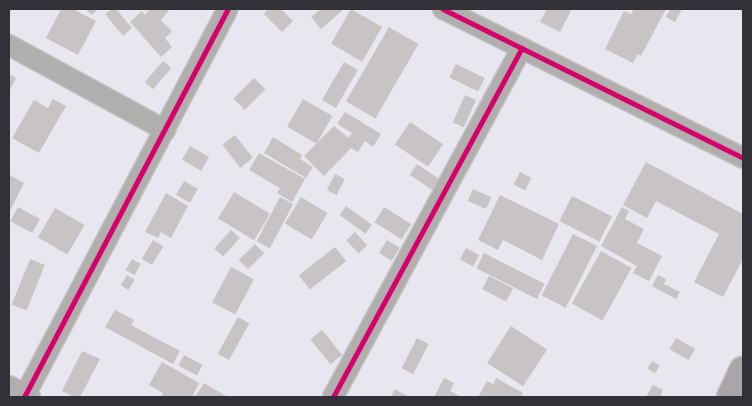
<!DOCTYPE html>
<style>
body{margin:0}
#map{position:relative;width:752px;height:406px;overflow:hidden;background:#e8e6ee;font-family:Commissioner,sans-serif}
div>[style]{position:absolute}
.building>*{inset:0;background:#c8c4c6;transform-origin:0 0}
.roads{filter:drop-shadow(1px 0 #c4c3c9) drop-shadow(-1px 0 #c4c3c9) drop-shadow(0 1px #c4c3c9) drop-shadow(0 -1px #c4c3c9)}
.minor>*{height:20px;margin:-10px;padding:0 10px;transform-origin:10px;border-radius:10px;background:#b1aeae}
.primary>*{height:28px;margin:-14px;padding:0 14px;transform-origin:14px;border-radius:14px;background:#aaa6a8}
.cycleway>*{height:5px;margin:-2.5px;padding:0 2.5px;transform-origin:2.5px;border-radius:2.5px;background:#d6006c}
span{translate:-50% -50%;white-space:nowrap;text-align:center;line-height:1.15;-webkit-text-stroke:4.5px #e6e2f2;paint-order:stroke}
.frame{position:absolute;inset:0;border:10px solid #323137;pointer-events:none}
</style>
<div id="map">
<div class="building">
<div style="clip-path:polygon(61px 9px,73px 9px,96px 21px,78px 55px,46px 38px)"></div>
<div style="clip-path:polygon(86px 9px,99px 9px,91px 15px)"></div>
<div style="clip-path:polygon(112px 9px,116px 9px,132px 28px,123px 36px,105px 14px)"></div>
<div style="clip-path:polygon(150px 9px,170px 9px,161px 20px,172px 31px,165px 38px,172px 47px,161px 57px,130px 22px,142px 11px,145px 15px)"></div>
<div style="clip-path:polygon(268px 9px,281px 9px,293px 21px,282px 32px,264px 14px)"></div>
<div style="clip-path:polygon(321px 9px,344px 9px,321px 29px,311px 17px)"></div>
<div style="left:351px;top:9px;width:36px;height:40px;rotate:30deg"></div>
<div style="clip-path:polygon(547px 9px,572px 9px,560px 32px,540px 22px)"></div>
<div style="clip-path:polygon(634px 9px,666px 9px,641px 56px,638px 54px,633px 63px,605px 49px,624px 11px,631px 14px)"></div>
<div style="clip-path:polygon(670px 9px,682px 9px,675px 22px,666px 17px)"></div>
<div style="left:389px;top:27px;width:34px;height:86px;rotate:30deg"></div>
<div style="left:163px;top:61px;width:11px;height:28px;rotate:41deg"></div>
<div style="left:344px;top:62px;width:16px;height:44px;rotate:30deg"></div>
<div style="left:456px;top:64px;width:32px;height:15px;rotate:26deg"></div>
<div style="clip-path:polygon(9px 74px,16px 78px,9px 92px)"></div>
<div style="left:254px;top:78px;width:16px;height:29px;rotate:45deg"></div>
<div style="left:465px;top:95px;width:12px;height:30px;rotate:24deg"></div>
<div style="clip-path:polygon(53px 99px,66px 106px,39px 153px,12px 138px,34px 100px,48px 108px)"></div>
<div style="left:303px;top:99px;width:34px;height:32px;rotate:30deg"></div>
<div style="clip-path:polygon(345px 112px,381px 134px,373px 147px,365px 141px,358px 152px,351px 148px,324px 176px,304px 156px,334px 126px,349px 138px,352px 133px,337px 124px)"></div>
<div style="left:410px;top:122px;width:40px;height:27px;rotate:34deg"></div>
<div style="left:235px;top:135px;width:29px;height:16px;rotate:52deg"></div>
<div style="clip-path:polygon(273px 137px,302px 155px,300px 159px,313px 167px,306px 178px,264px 153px)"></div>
<div style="left:190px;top:146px;width:22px;height:16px;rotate:30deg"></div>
<div style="clip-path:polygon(259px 153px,305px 179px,292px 202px,277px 193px,280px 188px,249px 170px)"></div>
<div style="clip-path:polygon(646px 162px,743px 214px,743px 259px,723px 297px,694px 282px,719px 234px,656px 201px,647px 218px,623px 205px)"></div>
<div style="left:417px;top:164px;width:27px;height:13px;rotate:34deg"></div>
<div style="left:520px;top:172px;width:13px;height:14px;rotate:27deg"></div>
<div style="left:335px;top:174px;width:11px;height:18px;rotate:27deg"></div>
<div style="clip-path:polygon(9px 175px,24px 183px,9px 213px)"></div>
<div style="left:184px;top:181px;width:16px;height:16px;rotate:30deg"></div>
<div style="left:473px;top:189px;width:20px;height:13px;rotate:24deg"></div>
<div style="left:234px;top:192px;width:42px;height:31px;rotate:31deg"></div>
<div style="clip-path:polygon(166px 193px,188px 206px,171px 238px,161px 232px,158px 238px,145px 232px)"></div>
<div style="clip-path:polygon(500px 195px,559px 224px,542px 260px,503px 240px,498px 250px,478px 240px)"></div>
<div style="left:572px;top:196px;width:45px;height:28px;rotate:27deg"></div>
<div style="left:280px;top:197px;width:15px;height:50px;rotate:28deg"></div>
<div style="left:301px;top:197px;width:31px;height:31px;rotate:31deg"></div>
<div style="left:346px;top:206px;width:32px;height:11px;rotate:36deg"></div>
<div style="left:18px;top:207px;width:25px;height:16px;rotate:29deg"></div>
<div style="left:384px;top:207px;width:32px;height:18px;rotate:32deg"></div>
<div style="clip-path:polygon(622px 207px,629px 211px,625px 219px,644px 229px,637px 243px,662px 256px,649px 281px,633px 273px,637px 266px,601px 246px)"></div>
<div style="left:55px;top:208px;width:34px;height:34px;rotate:30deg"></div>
<div style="left:231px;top:230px;width:12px;height:25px;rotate:42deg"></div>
<div style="left:355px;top:232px;width:18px;height:12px;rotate:47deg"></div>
<div style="left:573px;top:234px;width:27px;height:69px;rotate:27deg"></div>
<div style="left:153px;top:240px;width:12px;height:22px;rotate:31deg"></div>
<div style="left:387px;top:240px;width:15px;height:15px;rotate:32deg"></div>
<div style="left:255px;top:244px;width:13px;height:23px;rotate:45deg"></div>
<div style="left:335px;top:247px;width:18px;height:46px;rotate:52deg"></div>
<div style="left:466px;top:248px;width:15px;height:13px;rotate:28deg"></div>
<div style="left:601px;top:251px;width:35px;height:60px;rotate:29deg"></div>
<div style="left:484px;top:253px;width:68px;height:17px;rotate:27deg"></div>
<div style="left:30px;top:259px;width:16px;height:49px;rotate:22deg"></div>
<div style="left:132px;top:259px;width:10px;height:13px;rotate:29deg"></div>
<div style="left:231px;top:267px;width:26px;height:40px;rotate:28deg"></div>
<div style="left:127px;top:275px;width:9px;height:12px;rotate:32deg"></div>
<div style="clip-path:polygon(658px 275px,666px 279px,664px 284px,680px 292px,676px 299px,652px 286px)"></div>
<div style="left:489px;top:276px;width:27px;height:15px;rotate:27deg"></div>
<div style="clip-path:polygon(115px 310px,134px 320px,131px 325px,180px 351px,173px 364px,105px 327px)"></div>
<div style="left:238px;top:317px;width:13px;height:42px;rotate:29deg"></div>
<div style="left:511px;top:326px;width:43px;height:44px;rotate:33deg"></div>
<div style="left:322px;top:330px;width:32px;height:15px;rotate:51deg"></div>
<div style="left:417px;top:338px;width:13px;height:34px;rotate:27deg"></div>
<div style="left:676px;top:338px;width:22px;height:13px;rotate:30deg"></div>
<div style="clip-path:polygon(82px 351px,100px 359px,80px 397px,74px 397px,62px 391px)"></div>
<div style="left:184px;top:355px;width:21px;height:12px;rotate:28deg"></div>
<div style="left:652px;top:361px;width:9px;height:9px;rotate:32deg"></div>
<div style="clip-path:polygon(162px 362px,199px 383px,192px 397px,161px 397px,163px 393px,149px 385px)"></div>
<div style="clip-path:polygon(444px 378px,454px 383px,450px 391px,462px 397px,434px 397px)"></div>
<div style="clip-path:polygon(496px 378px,523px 393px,520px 397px,478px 397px,487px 381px,493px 384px)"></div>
<div style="clip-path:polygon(204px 383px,228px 397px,195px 397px)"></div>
<div style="clip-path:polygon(653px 385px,663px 390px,660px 397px,646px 397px)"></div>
<div style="clip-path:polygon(395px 389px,407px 396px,407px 397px,391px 397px)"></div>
</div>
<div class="roads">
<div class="minor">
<div style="left:443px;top:9px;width:335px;rotate:26.4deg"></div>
<div style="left:9px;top:45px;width:178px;rotate:28.6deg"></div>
<div style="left:9px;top:386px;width:24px;rotate:28deg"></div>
<div style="left:24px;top:397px;width:438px;rotate:-62.3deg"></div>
<div style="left:333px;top:397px;width:397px;rotate:-61.6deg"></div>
</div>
<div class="primary">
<div style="left:731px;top:397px;width:29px;rotate:-65deg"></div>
</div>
</div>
<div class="cycleway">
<div style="left:443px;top:9px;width:335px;rotate:26.4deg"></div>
<div style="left:24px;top:397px;width:438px;rotate:-62.3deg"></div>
<div style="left:333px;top:397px;width:397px;rotate:-61.6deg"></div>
</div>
<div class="frame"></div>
</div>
